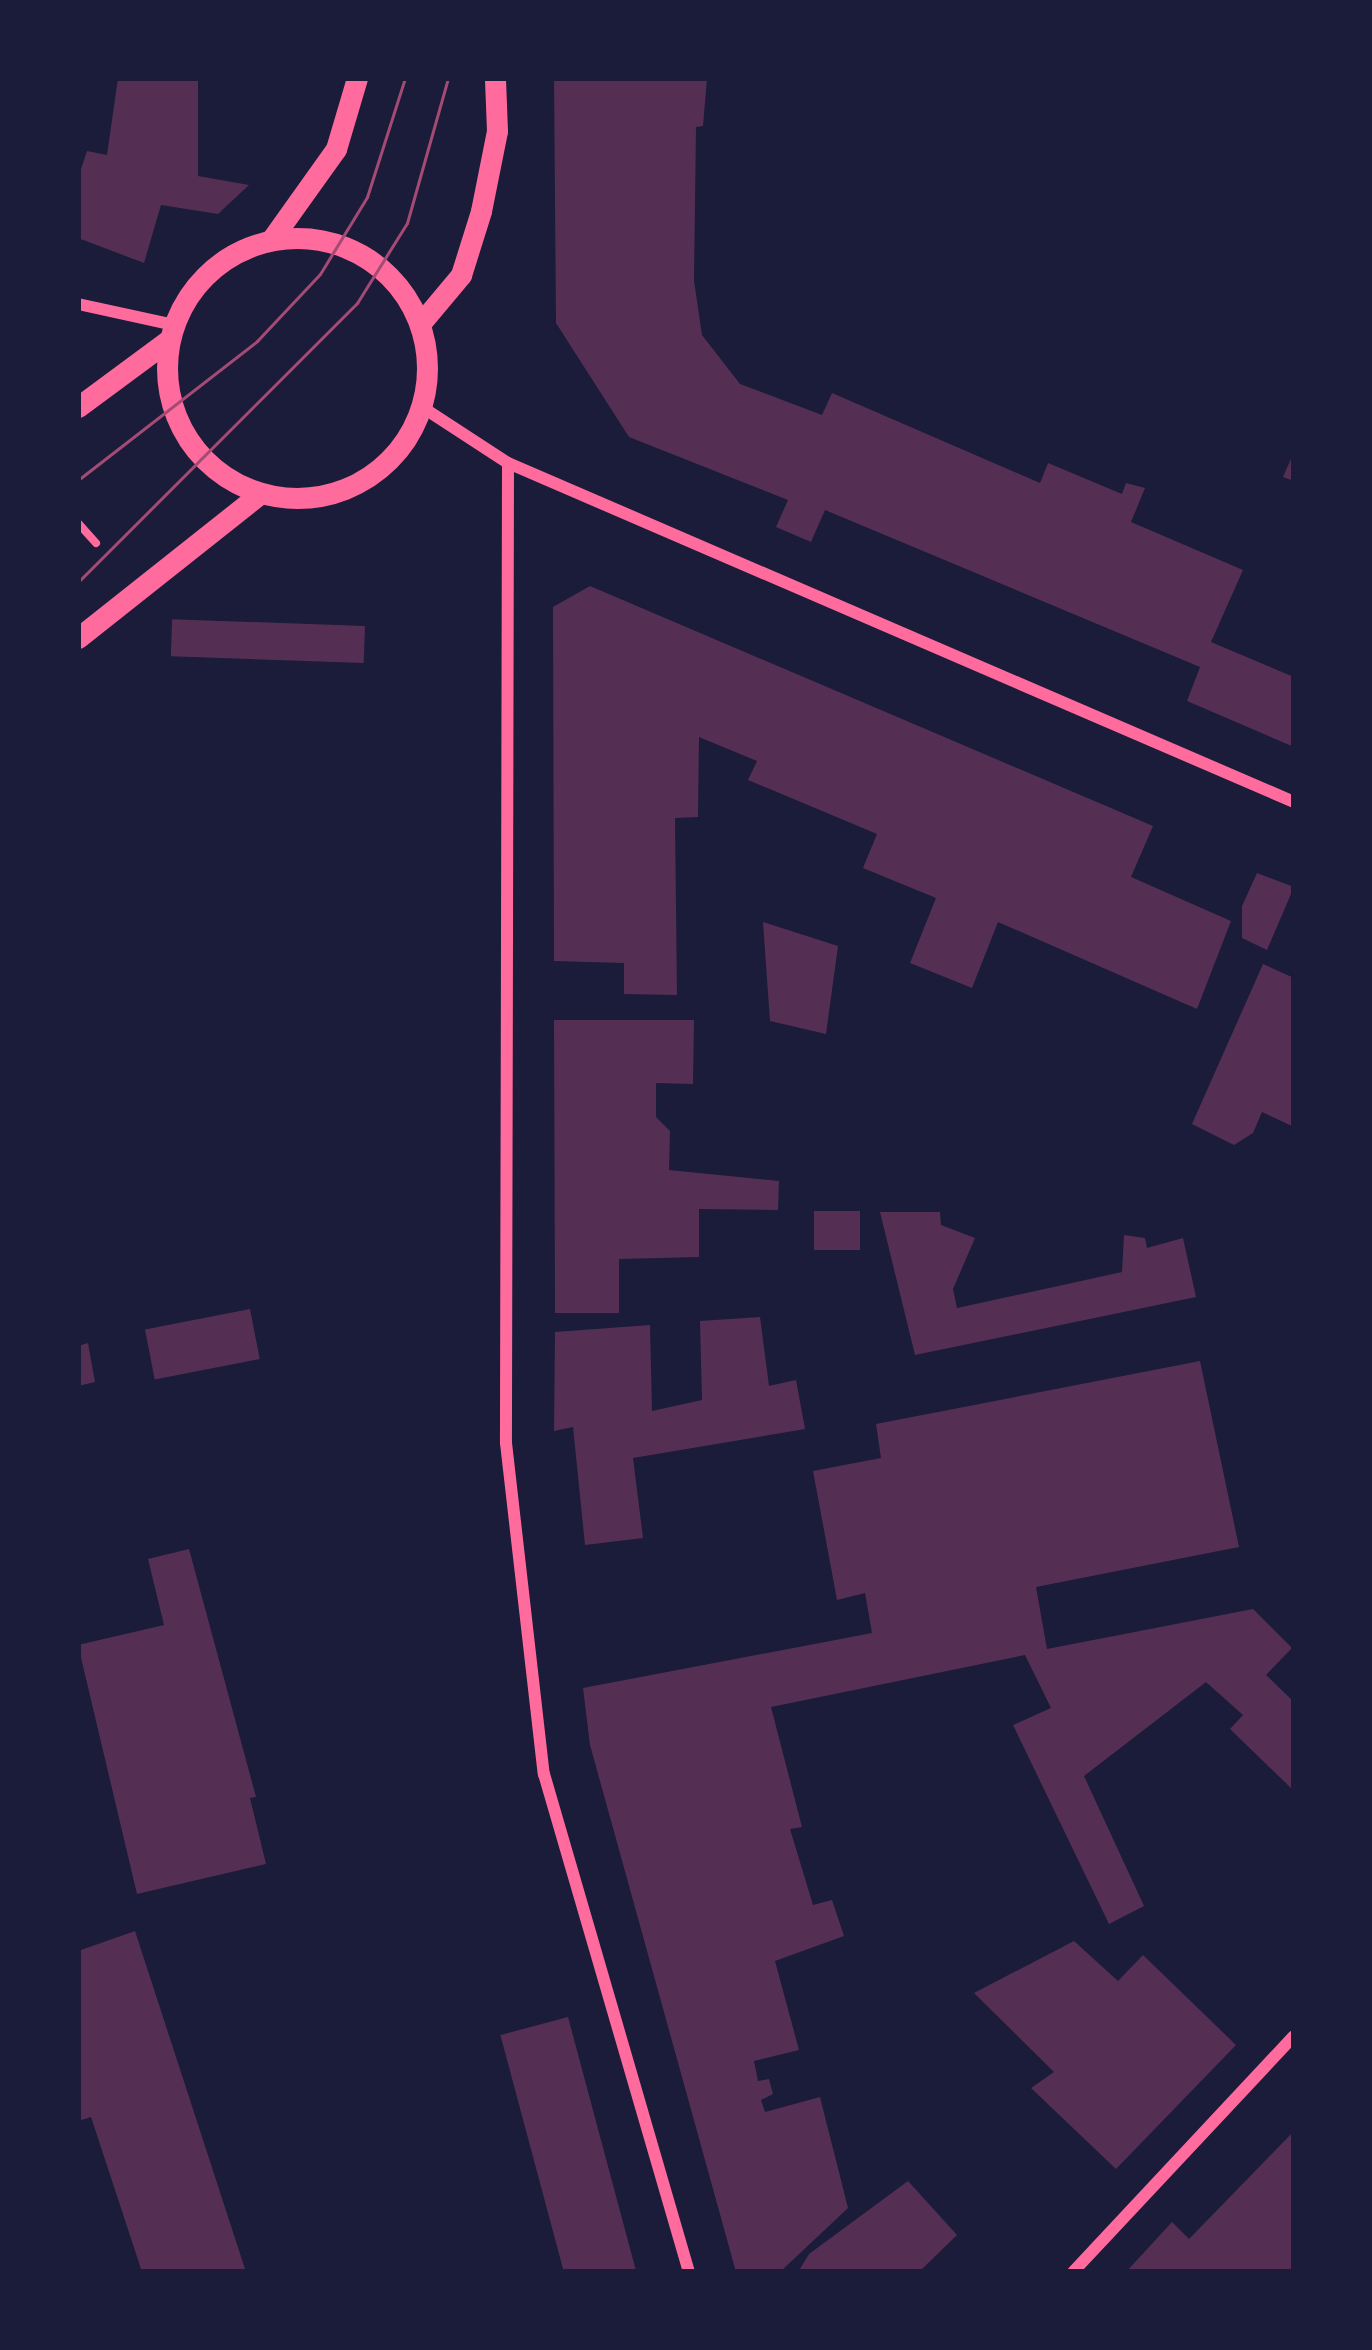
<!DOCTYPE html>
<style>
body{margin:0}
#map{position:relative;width:1372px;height:2350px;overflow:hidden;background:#1b1b3a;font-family:"DejaVu Sans",sans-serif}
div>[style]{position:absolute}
.building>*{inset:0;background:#542f53;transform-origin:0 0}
.path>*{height:8px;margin:-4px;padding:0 4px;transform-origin:4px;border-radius:4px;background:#ff6b9d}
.minor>*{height:12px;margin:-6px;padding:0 6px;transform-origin:6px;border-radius:6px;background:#ff6b9d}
.tertiary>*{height:21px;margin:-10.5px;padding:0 10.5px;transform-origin:10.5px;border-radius:10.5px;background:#ff6b9d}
.tertiary>.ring{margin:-10.5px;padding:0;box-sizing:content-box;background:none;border:21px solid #ff6b9d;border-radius:50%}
.tram>*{height:3px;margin:-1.5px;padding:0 1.5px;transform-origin:1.5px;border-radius:1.5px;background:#a44b75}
span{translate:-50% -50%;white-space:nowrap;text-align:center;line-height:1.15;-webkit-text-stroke:9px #1b1b3a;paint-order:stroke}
.frame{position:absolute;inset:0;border:81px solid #1b1b3a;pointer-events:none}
</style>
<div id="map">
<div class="building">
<div style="clip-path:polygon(118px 78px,198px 78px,198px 176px,249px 185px,218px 214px,161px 205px,144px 263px,78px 238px,78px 178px,87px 151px,107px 155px)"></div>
<div style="clip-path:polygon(554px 78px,707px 78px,703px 126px,696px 127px,694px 281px,702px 335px,740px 384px,822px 415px,832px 393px,1040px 483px,1048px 463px,1122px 494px,1126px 483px,1145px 488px,1131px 522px,1243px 570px,1211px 642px,1294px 677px,1294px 747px,1187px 701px,1200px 667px,825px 510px,811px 542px,776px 527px,788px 500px,629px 437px,556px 323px)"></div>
<div style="clip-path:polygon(1294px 452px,1294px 481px,1283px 477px)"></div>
<div style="clip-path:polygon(590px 586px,1153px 826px,1131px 877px,1231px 921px,1197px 1009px,998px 922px,972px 988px,910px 963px,936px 898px,863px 868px,877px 834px,748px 780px,757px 761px,699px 737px,698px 817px,675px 818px,677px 995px,624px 994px,624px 963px,554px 961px,553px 607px)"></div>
<div style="left:365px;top:626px;width:37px;height:193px;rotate:92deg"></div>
<div style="clip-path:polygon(1257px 873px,1294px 887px,1267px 950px,1242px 938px,1242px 906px)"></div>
<div style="clip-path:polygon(763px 922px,838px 946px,826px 1034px,770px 1021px)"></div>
<div style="clip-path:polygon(1263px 964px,1294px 978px,1294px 1127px,1262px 1112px,1253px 1133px,1234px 1145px,1192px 1124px)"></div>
<div style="clip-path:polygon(554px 1020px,694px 1020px,693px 1084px,656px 1083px,656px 1117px,670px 1131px,669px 1170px,779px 1181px,778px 1210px,699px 1209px,699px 1257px,619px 1259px,619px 1313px,555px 1313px)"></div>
<div style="left:814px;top:1211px;width:46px;height:39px"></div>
<div style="clip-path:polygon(880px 1212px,940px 1212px,941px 1225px,975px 1238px,953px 1289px,957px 1308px,1122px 1272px,1124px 1235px,1145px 1238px,1147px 1248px,1183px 1238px,1196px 1297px,915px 1355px)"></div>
<div style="left:250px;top:1309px;width:51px;height:107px;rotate:79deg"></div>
<div style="clip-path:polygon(760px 1317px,769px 1386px,796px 1380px,805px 1429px,633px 1458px,643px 1538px,585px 1545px,573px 1427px,554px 1431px,555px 1332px,650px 1325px,652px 1411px,702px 1400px,700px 1321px)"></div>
<div style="clip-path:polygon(88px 1343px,95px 1382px,78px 1386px,78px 1346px)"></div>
<div style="clip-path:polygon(1200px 1361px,1239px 1547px,1036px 1587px,1047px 1649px,1253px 1609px,1292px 1648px,1266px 1675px,1294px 1702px,1294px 1791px,1230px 1729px,1243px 1715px,1206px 1682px,1084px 1776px,1144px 1906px,1109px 1924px,1013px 1725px,1051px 1708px,1025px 1655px,771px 1707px,802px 1827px,790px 1829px,813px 1905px,832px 1900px,844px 1936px,775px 1961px,799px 2050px,754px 2061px,758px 2081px,769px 2079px,773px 2094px,761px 2100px,765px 2112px,820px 2097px,848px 2208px,780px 2272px,736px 2272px,590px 1745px,583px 1688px,872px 1633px,865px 1593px,837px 1600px,813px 1471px,881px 1458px,876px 1424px)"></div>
<div style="clip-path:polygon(189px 1549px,256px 1797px,250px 1798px,266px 1864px,137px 1894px,78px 1645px,164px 1625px,148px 1559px)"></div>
<div style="clip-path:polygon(135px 1931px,246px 2272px,142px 2272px,91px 2117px,78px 2121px,78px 1951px)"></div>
<div style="clip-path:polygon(1074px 1941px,1118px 1981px,1143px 1955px,1236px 2045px,1116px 2169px,1031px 2088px,1054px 2072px,974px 1993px)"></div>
<div style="left:568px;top:2017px;width:264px;height:70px;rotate:75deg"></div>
<div style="clip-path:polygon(1294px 2131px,1294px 2272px,1126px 2272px,1172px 2222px,1189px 2239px)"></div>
<div style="clip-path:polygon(908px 2181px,957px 2235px,919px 2272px,798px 2272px,809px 2254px)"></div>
</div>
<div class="path">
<div style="left:78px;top:523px;width:27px;rotate:48deg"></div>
</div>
<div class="minor">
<div style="left:78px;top:304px;width:98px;rotate:12.3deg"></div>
<div style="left:422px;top:407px;width:103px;rotate:33.1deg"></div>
<div style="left:508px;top:463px;width:856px;rotate:23.33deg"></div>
<div style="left:508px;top:463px;width:980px;rotate:90.12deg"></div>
<div style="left:506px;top:1443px;width:333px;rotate:83.5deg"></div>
<div style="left:544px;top:1774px;width:519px;rotate:73.77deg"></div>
<div style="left:1073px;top:2272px;width:323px;rotate:-46.9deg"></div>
</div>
<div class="tertiary">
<div class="ring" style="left:167px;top:238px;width:239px;height:239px"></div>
<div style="left:271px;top:240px;width:112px;rotate:-54.5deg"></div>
<div style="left:336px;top:149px;width:74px;rotate:-73.5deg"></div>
<div style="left:420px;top:324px;width:64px;rotate:-50.1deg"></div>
<div style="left:461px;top:275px;width:67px;rotate:-72.6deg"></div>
<div style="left:481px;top:211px;width:82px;rotate:-78.7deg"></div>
<div style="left:497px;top:131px;width:53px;rotate:-92.2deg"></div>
<div style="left:78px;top:407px;width:114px;rotate:-36.5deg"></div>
<div style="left:78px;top:638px;width:233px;rotate:-38.4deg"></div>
</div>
<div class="tram">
<div style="left:78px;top:480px;width:227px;rotate:-37.8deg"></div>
<div style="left:257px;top:341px;width:92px;rotate:-46.8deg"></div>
<div style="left:320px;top:274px;width:90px;rotate:-58.6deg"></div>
<div style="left:367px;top:197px;width:125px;rotate:-72.3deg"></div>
<div style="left:78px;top:582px;width:395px;rotate:-45deg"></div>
<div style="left:357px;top:303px;width:94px;rotate:-58deg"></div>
<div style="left:407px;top:223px;width:151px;rotate:-74.2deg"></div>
</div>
<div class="frame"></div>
</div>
